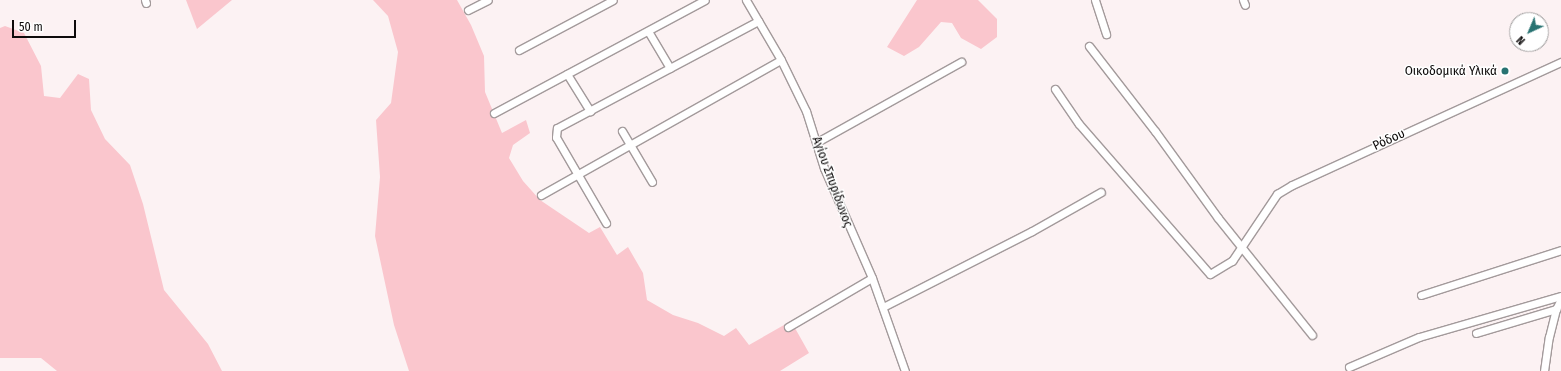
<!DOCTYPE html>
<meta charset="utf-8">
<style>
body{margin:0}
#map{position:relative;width:1561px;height:371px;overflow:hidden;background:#fcf2f3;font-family:"Fira Sans Condensed",sans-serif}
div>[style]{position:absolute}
.green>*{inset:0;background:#fac6cd}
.roads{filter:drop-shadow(1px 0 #a39a9b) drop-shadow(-1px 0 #a39a9b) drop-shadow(0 1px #a39a9b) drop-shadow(0 -1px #a39a9b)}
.street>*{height:7px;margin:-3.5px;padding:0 3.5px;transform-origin:3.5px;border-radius:3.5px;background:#fff}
.dots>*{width:11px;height:11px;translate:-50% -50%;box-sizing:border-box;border:2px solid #fff;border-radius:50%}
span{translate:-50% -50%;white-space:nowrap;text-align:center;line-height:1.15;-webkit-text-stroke:3px #fff;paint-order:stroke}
.poi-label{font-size:13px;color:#0e0b0b}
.right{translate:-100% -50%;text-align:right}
.street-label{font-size:13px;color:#0e0b0b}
.north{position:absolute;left:1509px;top:12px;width:40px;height:40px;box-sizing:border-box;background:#fff;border:1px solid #9f9d9d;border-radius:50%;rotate:224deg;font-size:11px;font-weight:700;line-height:16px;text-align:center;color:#0e0b0b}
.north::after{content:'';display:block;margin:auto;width:14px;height:18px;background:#287372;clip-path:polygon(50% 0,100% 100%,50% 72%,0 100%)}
.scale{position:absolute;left:12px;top:20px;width:64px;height:18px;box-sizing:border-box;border:2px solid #0e0b0b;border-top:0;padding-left:5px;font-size:12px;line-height:14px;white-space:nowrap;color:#0e0b0b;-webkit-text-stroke:3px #fff;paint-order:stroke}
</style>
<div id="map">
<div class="green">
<div style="clip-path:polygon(186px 0,232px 0,197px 29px)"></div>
<div style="clip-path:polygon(373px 0,457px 0,471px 25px,484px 56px,485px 92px,502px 133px,526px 120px,530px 133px,513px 145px,509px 158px,523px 181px,540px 200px,589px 233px,600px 227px,617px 255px,628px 247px,643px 273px,647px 300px,673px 315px,698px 323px,724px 336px,736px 328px,749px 345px,791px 321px,809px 353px,780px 371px,409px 371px,394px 325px,375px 236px,380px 177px,376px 120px,391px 103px,398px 52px,388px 16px)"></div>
<div style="clip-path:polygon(917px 0,978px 0,997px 19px,997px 37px,981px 49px,961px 38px,952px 23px,941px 22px,919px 47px,904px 56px,887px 47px)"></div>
<div style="clip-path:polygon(5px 26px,24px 33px,41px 66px,44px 96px,60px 98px,78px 74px,89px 79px,91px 110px,105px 139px,130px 165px,143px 204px,164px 290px,208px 344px,222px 371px,57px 371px,41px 358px,0 358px,0 28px)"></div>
</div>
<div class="roads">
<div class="street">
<div style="left:145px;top:0;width:3px;rotate:72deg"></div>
<div style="left:746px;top:0;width:69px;rotate:59.7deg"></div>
<div style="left:781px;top:60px;width:57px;rotate:63.9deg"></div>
<div style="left:806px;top:111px;width:60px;rotate:72.5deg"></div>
<div style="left:824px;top:168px;width:120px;rotate:66.4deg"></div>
<div style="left:872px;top:278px;width:99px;rotate:70.5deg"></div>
<div style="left:1095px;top:0;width:36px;rotate:72deg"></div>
<div style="left:1243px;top:0;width:5px;rotate:68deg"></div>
<div style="left:468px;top:10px;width:22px;rotate:-27deg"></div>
<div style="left:648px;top:31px;width:43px;rotate:59.3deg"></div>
<div style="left:1089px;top:46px;width:108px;rotate:52.2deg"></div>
<div style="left:1155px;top:131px;width:107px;rotate:54.1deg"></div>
<div style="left:1218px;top:218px;width:150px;rotate:51.2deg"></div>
<div style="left:519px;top:50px;width:106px;rotate:-28deg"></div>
<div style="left:567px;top:74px;width:44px;rotate:58.1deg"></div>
<div style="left:1055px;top:89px;width:42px;rotate:55.6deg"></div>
<div style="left:1079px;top:124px;width:199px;rotate:48.9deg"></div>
<div style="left:1210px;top:274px;width:26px;rotate:-31deg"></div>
<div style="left:1232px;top:261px;width:81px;rotate:-56.1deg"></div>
<div style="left:1277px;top:194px;width:17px;rotate:-31deg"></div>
<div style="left:1292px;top:185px;width:296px;rotate:-24.6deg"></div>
<div style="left:494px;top:113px;width:239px;rotate:-28.2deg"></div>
<div style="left:622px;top:131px;width:59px;rotate:59.5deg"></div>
<div style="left:817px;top:142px;width:165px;rotate:-29.1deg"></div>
<div style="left:541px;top:195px;width:275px;rotate:-29.4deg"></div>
<div style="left:606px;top:223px;width:99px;rotate:-120.2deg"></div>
<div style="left:556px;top:137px;width:9px;rotate:-84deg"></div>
<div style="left:557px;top:128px;width:228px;rotate:-28deg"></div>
<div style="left:1421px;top:295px;width:147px;rotate:-17.8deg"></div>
<div style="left:883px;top:307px;width:167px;rotate:-27deg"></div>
<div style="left:1032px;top:231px;width:79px;rotate:-29.5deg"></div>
<div style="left:788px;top:327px;width:97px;rotate:-30.3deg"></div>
<div style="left:1476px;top:333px;width:84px;rotate:-16.7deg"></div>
<div style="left:1349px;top:367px;width:76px;rotate:-23.2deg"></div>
<div style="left:1419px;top:337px;width:148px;rotate:-16.1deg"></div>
<div style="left:1544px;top:371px;width:34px;rotate:-82deg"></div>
<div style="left:1549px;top:337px;width:29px;rotate:-76deg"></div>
<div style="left:1556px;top:309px;width:11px;rotate:-63deg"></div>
</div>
</div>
<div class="dots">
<div style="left:1505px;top:71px;background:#287372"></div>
</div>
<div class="poi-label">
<span class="right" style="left:1497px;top:71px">Οικοδομικά Υλικά</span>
</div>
<div class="street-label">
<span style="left:1389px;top:140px;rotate:-25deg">Ρόδου</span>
<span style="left:832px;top:182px;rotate:70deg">Αγίου Σπυρίδωνος</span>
</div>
<div class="north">N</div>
<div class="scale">50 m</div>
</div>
